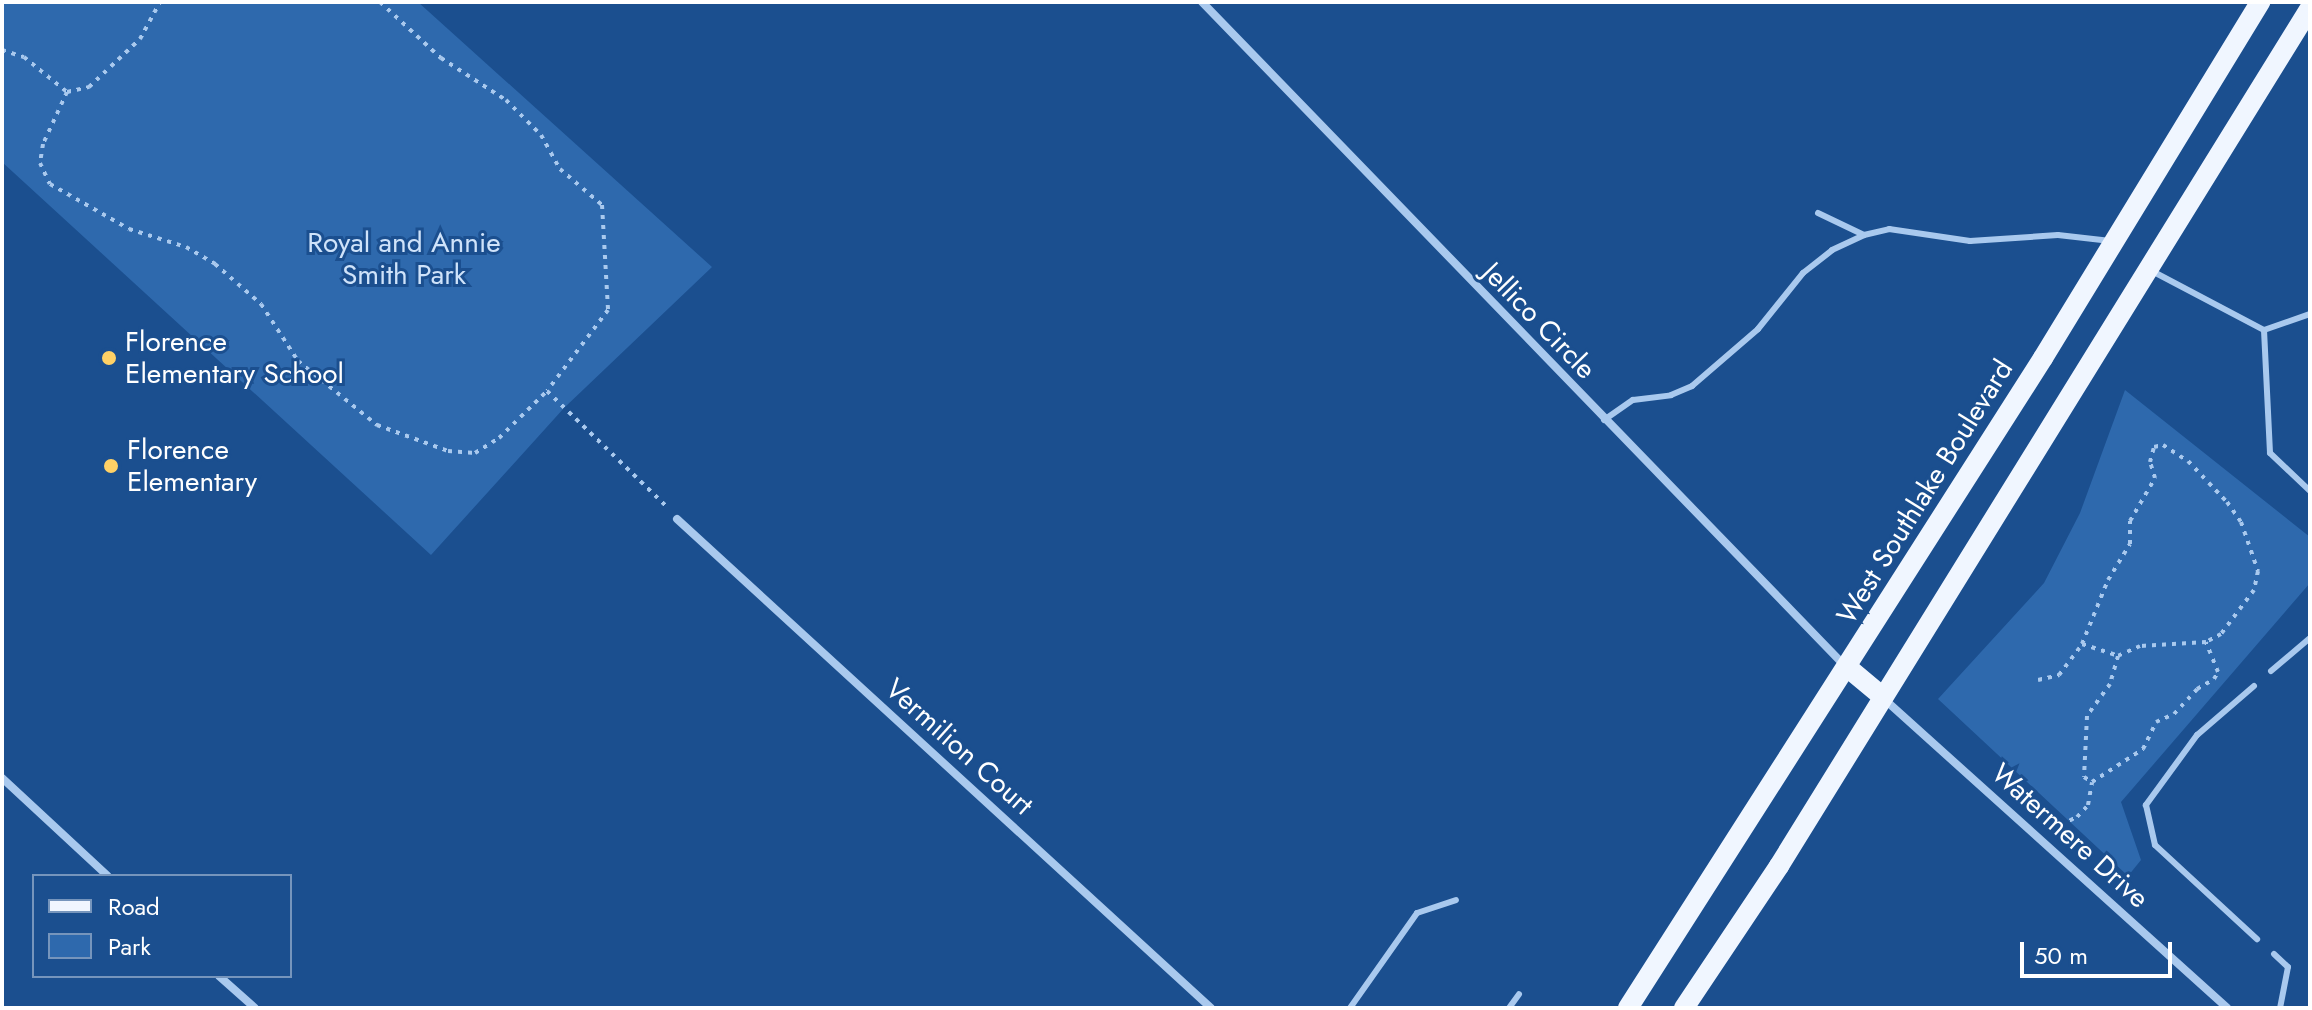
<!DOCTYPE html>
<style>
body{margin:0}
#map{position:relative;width:2312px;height:1010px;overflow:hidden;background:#1b4f8f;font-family:Jost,sans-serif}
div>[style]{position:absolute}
.green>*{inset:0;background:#2e69ad}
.path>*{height:4px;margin-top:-2px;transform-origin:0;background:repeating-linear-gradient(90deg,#a9c9ee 0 4px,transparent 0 10px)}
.lane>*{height:6px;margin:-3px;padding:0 3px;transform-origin:3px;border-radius:3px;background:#a9c9ee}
.street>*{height:8px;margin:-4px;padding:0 4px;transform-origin:4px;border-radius:4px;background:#a9c9ee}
.primary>*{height:20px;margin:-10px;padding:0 10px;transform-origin:10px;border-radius:10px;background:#f0f6ff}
.dots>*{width:22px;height:22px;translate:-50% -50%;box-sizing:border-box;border:4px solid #1b4f8f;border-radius:50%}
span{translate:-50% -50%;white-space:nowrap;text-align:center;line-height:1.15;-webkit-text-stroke:6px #1b4f8f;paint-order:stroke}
.park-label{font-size:28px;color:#cfe3fa}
.street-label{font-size:28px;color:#fff}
.poi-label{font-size:28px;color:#fff}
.left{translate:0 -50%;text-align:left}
.frame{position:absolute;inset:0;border:4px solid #fff;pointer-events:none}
.legend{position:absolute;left:32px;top:874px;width:260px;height:104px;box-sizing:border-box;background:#1b4f8f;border:2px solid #7695bc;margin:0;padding:10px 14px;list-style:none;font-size:24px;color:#fff}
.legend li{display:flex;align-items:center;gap:16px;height:40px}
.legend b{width:40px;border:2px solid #7695bc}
.scale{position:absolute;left:2020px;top:942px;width:152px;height:36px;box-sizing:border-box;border:4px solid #fff;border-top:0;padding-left:10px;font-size:24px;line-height:28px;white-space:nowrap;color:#fff;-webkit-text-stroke:6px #1b4f8f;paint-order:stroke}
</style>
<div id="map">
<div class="green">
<div style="clip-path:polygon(2px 2px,418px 2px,712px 267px,564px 408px,431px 555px,2px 162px)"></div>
<div style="clip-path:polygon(2125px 390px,2310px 537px,2310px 583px,2121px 802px,2141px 860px,2128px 876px,1938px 699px,2044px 583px,2080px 513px)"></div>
</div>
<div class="path">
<div style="left:380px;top:2px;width:83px;rotate:42.6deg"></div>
<div style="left:441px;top:58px;width:77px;rotate:32.9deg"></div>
<div style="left:506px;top:100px;width:49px;rotate:45deg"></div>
<div style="left:541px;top:135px;width:39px;rotate:61deg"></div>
<div style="left:560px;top:169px;width:55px;rotate:40.6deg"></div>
<div style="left:602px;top:205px;width:105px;rotate:86.7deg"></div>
<div style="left:608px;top:310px;width:101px;rotate:127deg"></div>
<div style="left:547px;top:391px;width:168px;rotate:44deg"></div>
<div style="left:2px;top:50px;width:23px;rotate:18deg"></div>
<div style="left:24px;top:57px;width:55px;rotate:39.1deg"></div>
<div style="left:67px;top:92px;width:23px;rotate:-13deg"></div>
<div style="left:89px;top:87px;width:70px;rotate:-43.3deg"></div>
<div style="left:140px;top:39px;width:42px;rotate:-61.6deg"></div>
<div style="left:67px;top:92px;width:57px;rotate:114.8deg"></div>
<div style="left:43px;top:144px;width:19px;rotate:99deg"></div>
<div style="left:40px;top:163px;width:23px;rotate:65deg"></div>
<div style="left:50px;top:184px;width:91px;rotate:29.7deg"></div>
<div style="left:129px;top:229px;width:60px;rotate:17.5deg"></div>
<div style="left:186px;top:247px;width:34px;rotate:30deg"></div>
<div style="left:215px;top:264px;width:61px;rotate:41deg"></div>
<div style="left:261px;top:304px;width:68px;rotate:57deg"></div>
<div style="left:298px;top:361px;width:102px;rotate:39deg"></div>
<div style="left:377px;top:425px;width:76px;rotate:20.1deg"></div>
<div style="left:448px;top:451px;width:27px;rotate:4deg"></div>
<div style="left:475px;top:453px;width:28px;rotate:-32deg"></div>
<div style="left:499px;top:438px;width:67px;rotate:-44.4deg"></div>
<div style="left:2082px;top:644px;width:69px;rotate:-67.9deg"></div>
<div style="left:2108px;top:580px;width:42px;rotate:-58.6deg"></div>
<div style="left:2130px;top:544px;width:23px;rotate:-90deg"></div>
<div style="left:2130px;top:521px;width:50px;rotate:-59.8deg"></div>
<div style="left:2155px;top:478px;width:17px;rotate:-107deg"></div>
<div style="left:2150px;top:462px;width:16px;rotate:-75deg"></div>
<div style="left:2154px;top:447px;width:9px;rotate:-13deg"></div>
<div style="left:2163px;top:445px;width:30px;rotate:33deg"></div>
<div style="left:2188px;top:461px;width:57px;rotate:46.4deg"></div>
<div style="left:2227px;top:502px;width:24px;rotate:55deg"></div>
<div style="left:2241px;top:522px;width:52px;rotate:70.9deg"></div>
<div style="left:2258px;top:571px;width:19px;rotate:102deg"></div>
<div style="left:2254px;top:590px;width:55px;rotate:126.9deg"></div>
<div style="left:2221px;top:634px;width:17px;rotate:152deg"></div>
<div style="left:2038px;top:680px;width:22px;rotate:-13deg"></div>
<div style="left:2059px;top:675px;width:39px;rotate:-53deg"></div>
<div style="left:2082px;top:644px;width:38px;rotate:18deg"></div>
<div style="left:2061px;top:825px;width:18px;rotate:-27deg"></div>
<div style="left:2077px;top:817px;width:16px;rotate:-47deg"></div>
<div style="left:2088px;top:805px;width:23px;rotate:-80deg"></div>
<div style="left:2092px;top:782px;width:61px;rotate:-32.9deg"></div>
<div style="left:2143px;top:749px;width:30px;rotate:-64deg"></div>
<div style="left:2156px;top:722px;width:20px;rotate:-24deg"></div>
<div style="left:2174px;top:714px;width:34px;rotate:-47deg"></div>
<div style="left:2197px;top:689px;width:20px;rotate:-30deg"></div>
<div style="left:2214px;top:679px;width:8px;rotate:-60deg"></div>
<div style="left:2218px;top:672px;width:32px;rotate:-112deg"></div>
<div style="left:2206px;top:642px;width:66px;rotate:176.5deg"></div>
<div style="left:2140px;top:646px;width:24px;rotate:156deg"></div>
<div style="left:2118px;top:656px;width:29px;rotate:106deg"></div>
<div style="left:2110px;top:684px;width:39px;rotate:126deg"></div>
<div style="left:2087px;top:716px;width:61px;rotate:92.8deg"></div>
<div style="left:2084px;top:777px;width:9px;rotate:32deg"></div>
</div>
<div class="lane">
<div style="left:1818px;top:213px;width:51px;rotate:25.6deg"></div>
<div style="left:2150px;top:270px;width:129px;rotate:27.8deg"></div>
<div style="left:2264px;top:330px;width:49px;rotate:-19.2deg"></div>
<div style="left:2264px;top:330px;width:123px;rotate:87.2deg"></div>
<div style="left:2270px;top:453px;width:55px;rotate:43.5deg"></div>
<div style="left:1604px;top:420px;width:35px;rotate:-35deg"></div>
<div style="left:1633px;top:400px;width:38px;rotate:-7deg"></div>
<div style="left:1671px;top:395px;width:23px;rotate:-23deg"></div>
<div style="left:1692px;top:386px;width:87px;rotate:-40.8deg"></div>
<div style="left:1758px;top:329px;width:72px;rotate:-51.2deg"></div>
<div style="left:1803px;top:273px;width:37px;rotate:-38deg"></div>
<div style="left:1832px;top:250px;width:35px;rotate:-25deg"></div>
<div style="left:1864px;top:235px;width:26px;rotate:-13deg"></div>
<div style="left:1889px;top:229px;width:82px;rotate:8.4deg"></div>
<div style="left:1970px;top:241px;width:88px;rotate:-3.9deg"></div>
<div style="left:2058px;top:235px;width:53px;rotate:6.5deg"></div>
<div style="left:2271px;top:671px;width:51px;rotate:-40.2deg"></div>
<div style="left:2254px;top:686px;width:75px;rotate:139.3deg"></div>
<div style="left:2197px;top:735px;width:87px;rotate:126.1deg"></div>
<div style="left:2146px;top:805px;width:41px;rotate:77.3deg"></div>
<div style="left:2155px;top:845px;width:139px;rotate:42.7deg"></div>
<div style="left:2274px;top:954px;width:19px;rotate:43deg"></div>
<div style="left:2288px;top:967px;width:42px;rotate:101deg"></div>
<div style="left:1350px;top:1008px;width:116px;rotate:-54.8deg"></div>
<div style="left:1417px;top:913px;width:41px;rotate:-18.4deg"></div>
<div style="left:1509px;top:1008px;width:17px;rotate:-54deg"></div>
</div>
<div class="street">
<div style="left:1202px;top:2px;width:926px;rotate:45.92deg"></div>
<div style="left:677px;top:519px;width:724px;rotate:42.48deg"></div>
<div style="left:1883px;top:698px;width:463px;rotate:42deg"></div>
<div style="left:2px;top:778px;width:144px;rotate:42.8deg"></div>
<div style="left:219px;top:976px;width:48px;rotate:41.6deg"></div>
</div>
<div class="primary">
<div style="left:1847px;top:667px;width:47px;rotate:39.8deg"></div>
<div style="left:1628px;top:1008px;width:771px;rotate:-57.44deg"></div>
<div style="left:2043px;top:358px;width:417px;rotate:-58.6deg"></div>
<div style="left:1684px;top:1008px;width:171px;rotate:-56.2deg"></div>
<div style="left:1779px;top:866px;width:1009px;rotate:-58.25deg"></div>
</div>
<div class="dots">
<div style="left:109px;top:358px;background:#ffd166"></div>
<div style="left:111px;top:466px;background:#ffd166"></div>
</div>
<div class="park-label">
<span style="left:404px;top:259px">Royal and Annie<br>Smith Park</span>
</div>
<div class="street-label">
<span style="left:1539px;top:321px;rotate:46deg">Jellico Circle</span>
<span style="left:1925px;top:492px;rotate:-58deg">West Southlake Boulevard</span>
<span style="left:959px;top:747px;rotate:42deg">Vermilion Court</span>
<span style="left:2070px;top:836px;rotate:42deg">Watermere Drive</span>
</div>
<div class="poi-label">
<span class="left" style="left:125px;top:358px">Florence<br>Elementary School</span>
<span class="left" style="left:127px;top:466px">Florence<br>Elementary</span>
</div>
<div class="frame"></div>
<ul class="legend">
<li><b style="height:10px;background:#f0f6ff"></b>Road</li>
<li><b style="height:22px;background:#2e69ad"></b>Park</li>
</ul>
<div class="scale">50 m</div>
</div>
